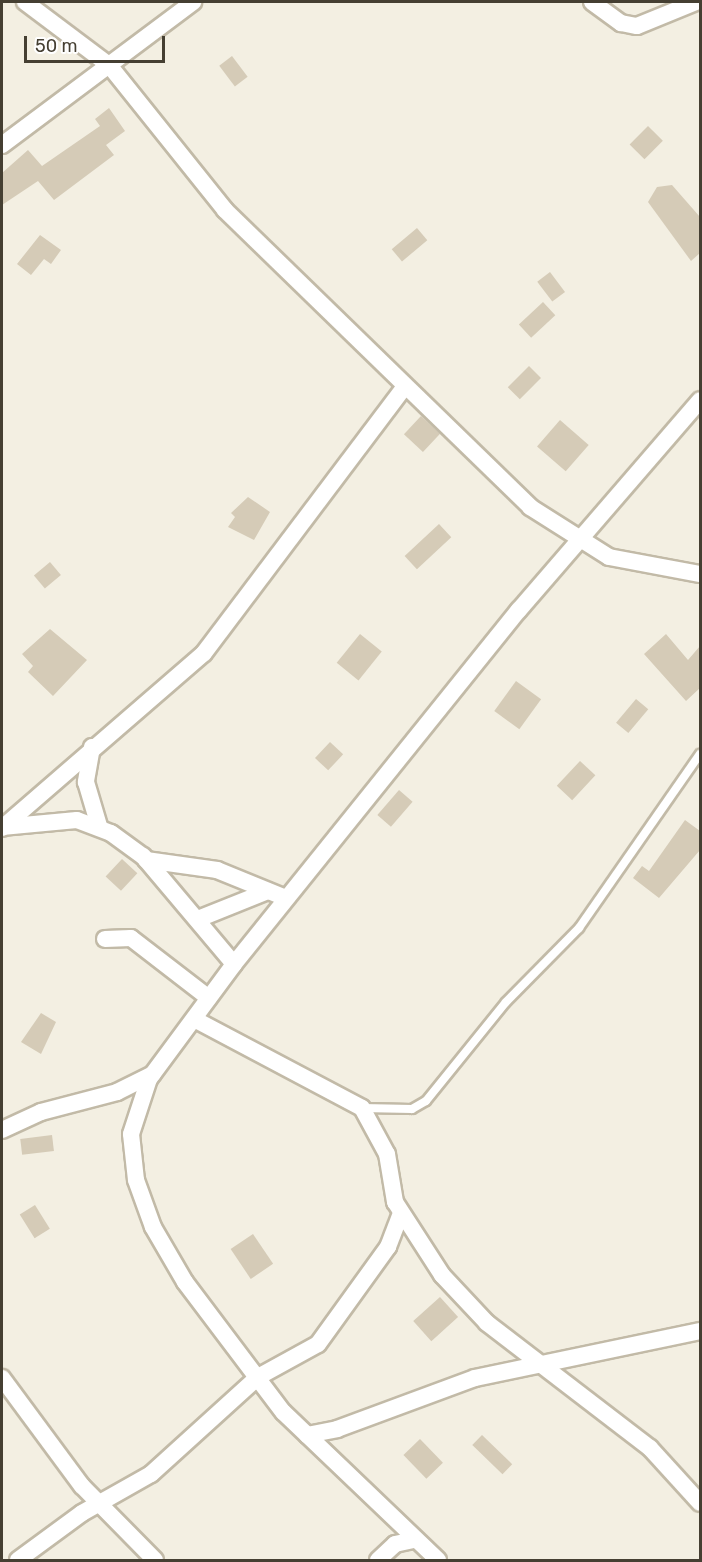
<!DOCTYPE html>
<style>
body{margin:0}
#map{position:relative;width:702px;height:1562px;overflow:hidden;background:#f3efe2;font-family:Rubik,sans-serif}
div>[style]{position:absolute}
.building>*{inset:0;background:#d5cbb7;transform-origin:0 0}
.roads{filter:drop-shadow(2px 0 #c2baa7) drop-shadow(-2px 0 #c2baa7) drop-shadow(0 2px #c2baa7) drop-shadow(0 -2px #c2baa7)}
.lane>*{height:8px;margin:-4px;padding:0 4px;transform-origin:4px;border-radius:4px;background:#fff}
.street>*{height:16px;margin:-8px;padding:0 8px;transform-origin:8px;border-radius:8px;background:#fff}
span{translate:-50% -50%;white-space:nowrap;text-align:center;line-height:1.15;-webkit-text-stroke:5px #fff;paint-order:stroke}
.frame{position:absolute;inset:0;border:3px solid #453f32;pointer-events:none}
.scale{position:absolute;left:24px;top:36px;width:141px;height:27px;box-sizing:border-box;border:3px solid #453f32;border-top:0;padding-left:8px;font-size:18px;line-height:21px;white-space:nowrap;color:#453f32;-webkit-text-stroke:4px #fff;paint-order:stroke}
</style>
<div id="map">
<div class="building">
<div style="left:232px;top:56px;width:26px;height:16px;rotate:53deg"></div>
<div style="clip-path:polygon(109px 108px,125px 131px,106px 145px,114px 155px,54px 200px,38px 181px,2px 205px,2px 173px,28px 150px,42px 166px,100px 126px,95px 119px)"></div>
<div style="left:648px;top:126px;width:21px;height:26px;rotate:45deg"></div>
<div style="clip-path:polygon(672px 185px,700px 217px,700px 253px,691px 261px,648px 202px,657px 187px)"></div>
<div style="left:417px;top:228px;width:16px;height:33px;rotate:50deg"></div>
<div style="clip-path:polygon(40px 235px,61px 250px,51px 264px,44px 259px,31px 275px,17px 264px)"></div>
<div style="left:550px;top:272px;width:25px;height:16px;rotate:53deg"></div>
<div style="left:543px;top:302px;width:18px;height:33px;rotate:47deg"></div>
<div style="left:529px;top:366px;width:17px;height:30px;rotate:45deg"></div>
<div style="left:421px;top:416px;width:26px;height:25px;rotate:43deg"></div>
<div style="left:560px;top:420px;width:38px;height:35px;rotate:41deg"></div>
<div style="clip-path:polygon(248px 497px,270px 512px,254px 540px,228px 527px,235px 517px,231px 513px)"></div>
<div style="left:439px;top:524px;width:18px;height:47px;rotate:47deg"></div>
<div style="left:50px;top:562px;width:17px;height:21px;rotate:50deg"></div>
<div style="clip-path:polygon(50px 629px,87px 660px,53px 696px,28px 672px,33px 666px,22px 654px)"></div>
<div style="left:360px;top:634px;width:28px;height:37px;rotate:39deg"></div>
<div style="clip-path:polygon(666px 634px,688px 660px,700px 646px,700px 688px,686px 701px,644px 654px)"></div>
<div style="left:516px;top:681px;width:31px;height:37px;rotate:36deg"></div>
<div style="left:636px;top:699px;width:16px;height:31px;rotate:40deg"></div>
<div style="left:330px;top:742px;width:18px;height:22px;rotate:43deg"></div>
<div style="left:580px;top:761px;width:21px;height:34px;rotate:43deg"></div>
<div style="left:399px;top:790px;width:18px;height:33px;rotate:41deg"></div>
<div style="clip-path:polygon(685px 820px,700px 831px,700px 850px,659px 898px,633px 878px,642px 866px,649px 871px)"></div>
<div style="left:122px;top:859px;width:21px;height:24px;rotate:43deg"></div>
<div style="clip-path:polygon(41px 1013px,56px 1022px,41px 1054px,21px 1042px)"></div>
<div style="left:52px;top:1135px;width:16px;height:32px;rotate:83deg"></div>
<div style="left:35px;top:1205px;width:28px;height:18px;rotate:58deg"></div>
<div style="left:253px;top:1234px;width:36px;height:27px;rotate:56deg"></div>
<div style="left:440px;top:1297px;width:27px;height:36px;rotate:48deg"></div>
<div style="left:482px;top:1435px;width:42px;height:14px;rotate:44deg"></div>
<div style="left:420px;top:1439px;width:33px;height:23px;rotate:46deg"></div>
</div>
<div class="roads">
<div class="lane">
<div style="left:362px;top:1108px;width:50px;rotate:1.1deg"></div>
<div style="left:412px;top:1109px;width:16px;rotate:-30deg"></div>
<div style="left:426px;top:1101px;width:127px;rotate:-51.1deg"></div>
<div style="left:506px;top:1002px;width:104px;rotate:-45.4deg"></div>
<div style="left:579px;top:928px;width:212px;rotate:-55.2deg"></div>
</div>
<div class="street">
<div style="left:25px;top:2px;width:105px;rotate:36.9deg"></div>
<div style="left:109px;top:65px;width:186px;rotate:51.3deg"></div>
<div style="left:225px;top:210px;width:426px;rotate:44.2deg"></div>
<div style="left:530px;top:507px;width:93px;rotate:32.3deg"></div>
<div style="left:609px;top:557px;width:93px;rotate:10.6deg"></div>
<div style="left:592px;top:2px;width:36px;rotate:36deg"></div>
<div style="left:621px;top:23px;width:16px;rotate:11deg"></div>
<div style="left:637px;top:26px;width:64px;rotate:-22.1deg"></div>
<div style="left:2px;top:145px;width:239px;rotate:-36.8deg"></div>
<div style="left:92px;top:747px;width:36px;rotate:100deg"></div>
<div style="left:86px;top:782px;width:46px;rotate:73.5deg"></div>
<div style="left:2px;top:827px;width:75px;rotate:-5.3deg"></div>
<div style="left:77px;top:820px;width:36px;rotate:21deg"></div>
<div style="left:111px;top:833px;width:39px;rotate:36deg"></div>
<div style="left:143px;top:856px;width:141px;rotate:49.9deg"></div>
<div style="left:2px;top:828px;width:267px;rotate:-40.9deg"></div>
<div style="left:204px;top:653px;width:332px;rotate:-53deg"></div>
<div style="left:146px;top:860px;width:72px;rotate:8deg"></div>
<div style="left:217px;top:870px;width:74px;rotate:22.1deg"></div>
<div style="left:198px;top:919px;width:75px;rotate:-21.8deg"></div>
<div style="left:105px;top:939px;width:26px;rotate:-2deg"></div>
<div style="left:131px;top:938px;width:98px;rotate:37.6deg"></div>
<div style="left:194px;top:1019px;width:190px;rotate:27.9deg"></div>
<div style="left:362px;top:1108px;width:52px;rotate:61.5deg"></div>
<div style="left:387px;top:1154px;width:49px;rotate:80.5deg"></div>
<div style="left:395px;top:1202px;width:87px;rotate:57.2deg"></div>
<div style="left:442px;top:1275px;width:66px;rotate:46.8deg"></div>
<div style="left:487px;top:1323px;width:205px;rotate:37.5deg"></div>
<div style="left:650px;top:1448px;width:74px;rotate:47.7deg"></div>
<div style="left:2px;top:1130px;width:43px;rotate:-24.8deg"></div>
<div style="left:41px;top:1112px;width:79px;rotate:-14.7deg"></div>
<div style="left:117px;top:1092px;width:40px;rotate:-26.6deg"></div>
<div style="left:2px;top:1378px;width:134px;rotate:53.5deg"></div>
<div style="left:82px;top:1486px;width:104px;rotate:45.4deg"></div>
<div style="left:307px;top:1435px;width:31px;rotate:-11deg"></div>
<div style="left:337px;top:1429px;width:147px;rotate:-20.3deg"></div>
<div style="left:475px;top:1378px;width:230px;rotate:-11.8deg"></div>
<div style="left:18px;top:1560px;width:79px;rotate:-36.3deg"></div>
<div style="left:82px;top:1513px;width:79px;rotate:-29.5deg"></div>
<div style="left:151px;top:1474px;width:144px;rotate:-42.2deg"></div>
<div style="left:258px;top:1377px;width:68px;rotate:-28.8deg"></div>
<div style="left:318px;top:1344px;width:120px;rotate:-54.2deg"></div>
<div style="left:388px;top:1247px;width:36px;rotate:-69deg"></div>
<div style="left:378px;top:1560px;width:23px;rotate:-43deg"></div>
<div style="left:395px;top:1544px;width:19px;rotate:-12deg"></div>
<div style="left:438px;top:1560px;width:214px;rotate:-136.3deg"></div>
<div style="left:283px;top:1412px;width:163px;rotate:-127deg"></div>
<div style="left:185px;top:1282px;width:64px;rotate:-120.2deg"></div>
<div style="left:153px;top:1227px;width:50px;rotate:-109.9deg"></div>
<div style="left:136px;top:1180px;width:46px;rotate:-96.2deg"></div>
<div style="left:131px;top:1134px;width:58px;rotate:-71.9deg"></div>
<div style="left:149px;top:1079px;width:143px;rotate:-53.5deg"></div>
<div style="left:234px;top:964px;width:454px;rotate:-51.2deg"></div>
<div style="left:519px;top:610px;width:277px;rotate:-49.2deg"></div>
</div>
</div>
<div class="frame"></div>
<div class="scale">50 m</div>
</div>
